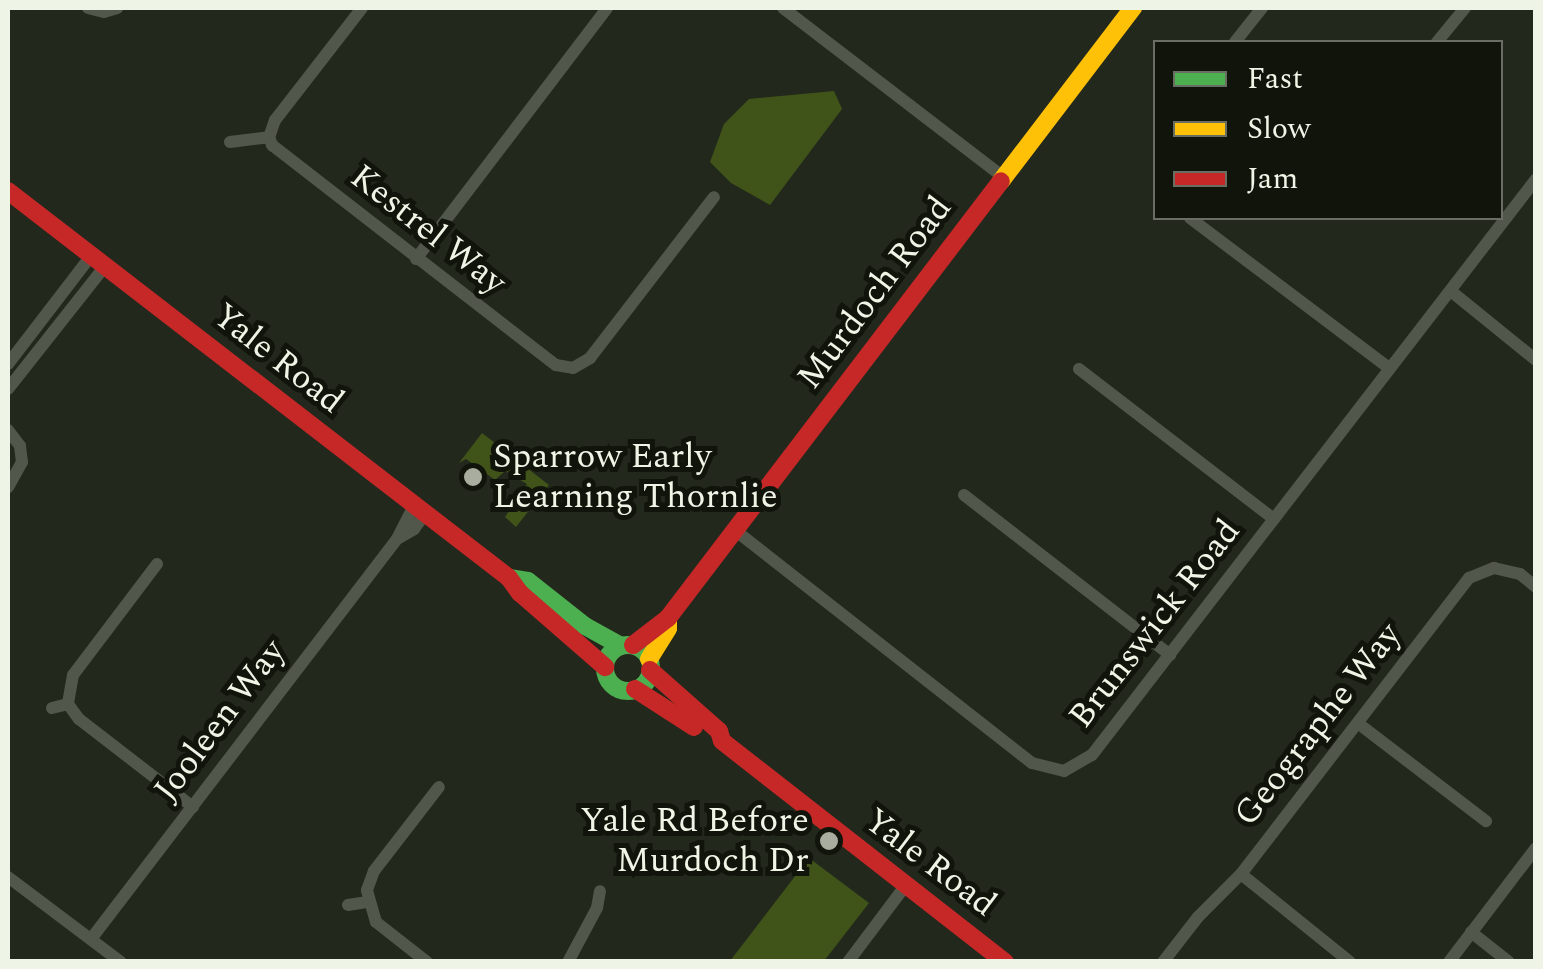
<!DOCTYPE html>
<style>
body{margin:0}
#map{position:relative;width:1543px;height:969px;overflow:hidden;background:#23281c;font-family:Spectral,serif}
div>[style]{position:absolute}
.green>*{inset:0;background:#40541a}
.street>*{height:12px;margin:-6px;padding:0 6px;transform-origin:6px;border-radius:6px;background:#52574c}
.fast>*{height:18px;margin:-9px;padding:0 9px;transform-origin:9px;border-radius:9px;background:#4caf50}
.fast>.ring{margin:-9px;padding:0;box-sizing:content-box;background:none;border:18px solid #4caf50;border-radius:50%}
.slow>*{height:18px;margin:-9px;padding:0 9px;transform-origin:9px;border-radius:9px;background:#ffc107}
.jam>*{height:18px;margin:-9px;padding:0 9px;transform-origin:9px;border-radius:9px;background:#c62828}
.dots>*{width:28px;height:28px;translate:-50% -50%;box-sizing:border-box;border:5px solid #10140a;border-radius:50%}
span{translate:-50% -50%;white-space:nowrap;text-align:center;line-height:1.15;-webkit-text-stroke:10px #10140a;paint-order:stroke}
.street-label{font-size:35px;color:#eff5e6}
.poi-label{font-size:35px;color:#eff5e6}
.left{translate:0 -50%;text-align:left}
.right{translate:-100% -50%;text-align:right}
.frame{position:absolute;inset:0;border:10px solid #eff5e6;pointer-events:none}
.legend{position:absolute;left:1153px;top:40px;width:350px;height:180px;box-sizing:border-box;background:#10140a;border:2px solid #696e62;margin:0;padding:12px 18px;list-style:none;font-size:30px;color:#eff5e6}
.legend li{display:flex;align-items:center;gap:20px;height:50px}
.legend b{width:50px;border:2px solid #696e62}
</style>
<div id="map">
<div class="green">
<div style="clip-path:polygon(834px 91px,842px 109px,770px 205px,731px 183px,710px 162px,724px 124px,749px 99px)"></div>
<div style="clip-path:polygon(482px 433px,549px 485px,516px 527px,505px 517px,527px 484px,505px 471px,495px 480px,466px 459px,459px 463px)"></div>
<div style="clip-path:polygon(809px 858px,869px 903px,824px 961px,730px 961px)"></div>
</div>
<div class="street">
<div style="left:88px;top:8px;width:16px;rotate:14deg"></div>
<div style="left:104px;top:12px;width:14px;rotate:-17deg"></div>
<div style="left:362px;top:8px;width:142px;rotate:127.8deg"></div>
<div style="left:275px;top:120px;width:18px;rotate:109deg"></div>
<div style="left:269px;top:137px;width:9px;rotate:69deg"></div>
<div style="left:272px;top:145px;width:359px;rotate:37.8deg"></div>
<div style="left:556px;top:365px;width:17px;rotate:10deg"></div>
<div style="left:573px;top:368px;width:20px;rotate:-30deg"></div>
<div style="left:590px;top:358px;width:203px;rotate:-52.4deg"></div>
<div style="left:783px;top:8px;width:277px;rotate:37.5deg"></div>
<div style="left:1235px;top:42px;width:43px;rotate:-51.5deg"></div>
<div style="left:1437px;top:42px;width:44px;rotate:-50.5deg"></div>
<div style="left:230px;top:142px;width:39px;rotate:-7deg"></div>
<div style="left:1190px;top:218px;width:249px;rotate:37deg"></div>
<div style="left:416px;top:259px;width:315px;rotate:-52.7deg"></div>
<div style="left:1452px;top:292px;width:108px;rotate:39deg"></div>
<div style="left:8px;top:364px;width:136px;rotate:-52.5deg"></div>
<div style="left:1079px;top:369px;width:246px;rotate:37.6deg"></div>
<div style="left:8px;top:389px;width:157px;rotate:-51.7deg"></div>
<div style="left:8px;top:430px;width:20px;rotate:53deg"></div>
<div style="left:20px;top:446px;width:16px;rotate:83deg"></div>
<div style="left:22px;top:462px;width:29px;rotate:119deg"></div>
<div style="left:964px;top:495px;width:261px;rotate:37.8deg"></div>
<div style="left:736px;top:531px;width:376px;rotate:38.1deg"></div>
<div style="left:1032px;top:763px;width:33px;rotate:14deg"></div>
<div style="left:1064px;top:771px;width:32px;rotate:-30deg"></div>
<div style="left:1092px;top:755px;width:727px;rotate:-52.37deg"></div>
<div style="left:397px;top:539px;width:20px;rotate:-30deg"></div>
<div style="left:414px;top:529px;width:19px;rotate:-54deg"></div>
<div style="left:157px;top:564px;width:139px;rotate:127.1deg"></div>
<div style="left:73px;top:675px;width:29px;rotate:100deg"></div>
<div style="left:68px;top:704px;width:19px;rotate:54deg"></div>
<div style="left:79px;top:719px;width:144px;rotate:37.7deg"></div>
<div style="left:52px;top:708px;width:16px;rotate:-14deg"></div>
<div style="left:1359px;top:724px;width:160px;rotate:37.4deg"></div>
<div style="left:1241px;top:874px;width:140px;rotate:38.9deg"></div>
<div style="left:8px;top:877px;width:141px;rotate:37deg"></div>
<div style="left:348px;top:905px;width:20px;rotate:-9deg"></div>
<div style="left:1471px;top:932px;width:48px;rotate:38.3deg"></div>
<div style="left:91px;top:939px;width:504px;rotate:-52.58deg"></div>
<div style="left:397px;top:539px;width:37px;rotate:-63deg"></div>
<div style="left:427px;top:962px;width:65px;rotate:-141.9deg"></div>
<div style="left:376px;top:922px;width:33px;rotate:-106deg"></div>
<div style="left:367px;top:890px;width:20px;rotate:-70deg"></div>
<div style="left:374px;top:871px;width:106px;rotate:-52.3deg"></div>
<div style="left:568px;top:962px;width:61px;rotate:-61.8deg"></div>
<div style="left:597px;top:908px;width:17px;rotate:-80deg"></div>
<div style="left:848px;top:962px;width:95px;rotate:-53.1deg"></div>
<div style="left:1163px;top:962px;width:57px;rotate:-52.1deg"></div>
<div style="left:1198px;top:917px;width:61px;rotate:-45deg"></div>
<div style="left:1241px;top:874px;width:374px;rotate:-52.4deg"></div>
<div style="left:1469px;top:578px;width:27px;rotate:-22deg"></div>
<div style="left:1494px;top:568px;width:27px;rotate:13deg"></div>
<div style="left:1520px;top:574px;width:21px;rotate:39deg"></div>
<div style="left:1449px;top:962px;width:143px;rotate:-52.7deg"></div>
</div>
<div class="fast">
<div style="left:509px;top:578px;width:19px;rotate:9deg"></div>
<div style="left:528px;top:581px;width:73px;rotate:38.3deg"></div>
<div style="left:585px;top:626px;width:41px;rotate:29.1deg"></div>
<div class="ring" style="left:605px;top:645px;width:28px;height:28px"></div>
</div>
<div class="slow">
<div style="left:1001px;top:181px;width:218px;rotate:-52.7deg"></div>
<div style="left:649px;top:659px;width:36px;rotate:-58deg"></div>
<div style="left:668px;top:628px;width:10px;rotate:-90deg"></div>
</div>
<div class="jam">
<div style="left:8px;top:191px;width:633px;rotate:37.68deg"></div>
<div style="left:509px;top:578px;width:19px;rotate:54deg"></div>
<div style="left:520px;top:593px;width:113px;rotate:41deg"></div>
<div style="left:633px;top:645px;width:44px;rotate:-37.6deg"></div>
<div style="left:668px;top:618px;width:549px;rotate:-52.69deg"></div>
<div style="left:650px;top:670px;width:92px;rotate:41.5deg"></div>
<div style="left:719px;top:731px;width:10px;rotate:73deg"></div>
<div style="left:722px;top:741px;width:359px;rotate:38deg"></div>
<div style="left:635px;top:689px;width:70px;rotate:32.8deg"></div>
</div>
<div class="dots">
<div style="left:473px;top:477px;background:#a8ad9f"></div>
<div style="left:829px;top:841px;background:#a8ad9f"></div>
</div>
<div class="street-label">
<span style="left:428px;top:230px;rotate:38deg">Kestrel Way</span>
<span style="left:875px;top:293px;rotate:-53deg">Murdoch Road</span>
<span style="left:278px;top:359px;rotate:38deg">Yale Road</span>
<span style="left:1155px;top:624px;rotate:-52deg">Brunswick Road</span>
<span style="left:220px;top:721px;rotate:-53deg">Jooleen Way</span>
<span style="left:1318px;top:725px;rotate:-52deg">Geographe Way</span>
<span style="left:930px;top:863px;rotate:37deg">Yale Road</span>
</div>
<div class="poi-label">
<span class="left" style="left:493px;top:477px">Sparrow Early<br>Learning Thornlie</span>
<span class="right" style="left:809px;top:841px">Yale Rd Before<br>Murdoch Dr</span>
</div>
<div class="frame"></div>
<ul class="legend">
<li><b style="height:12px;background:#4caf50"></b>Fast</li>
<li><b style="height:12px;background:#ffc107"></b>Slow</li>
<li><b style="height:12px;background:#c62828"></b>Jam</li>
</ul>
</div>
